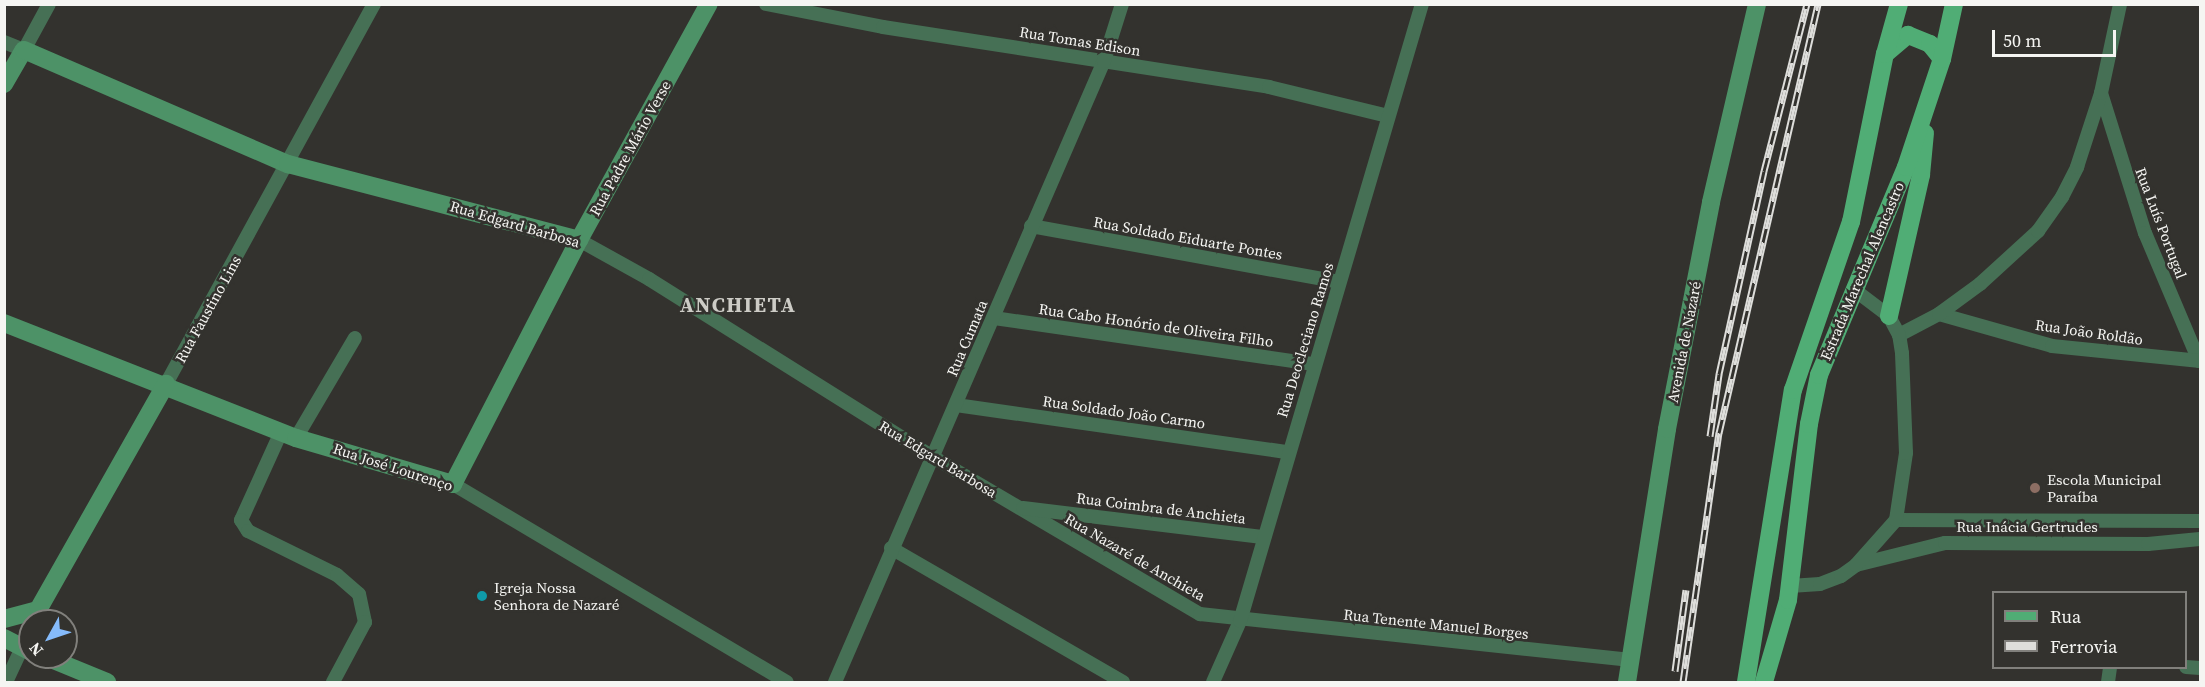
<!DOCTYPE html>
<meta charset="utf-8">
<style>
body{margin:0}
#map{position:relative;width:2205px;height:687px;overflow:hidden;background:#33322e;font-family:"Source Serif 4",serif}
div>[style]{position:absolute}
.street>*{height:14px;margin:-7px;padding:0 7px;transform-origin:7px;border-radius:7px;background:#467055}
.secondary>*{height:18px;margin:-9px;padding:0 9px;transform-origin:9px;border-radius:9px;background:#4d9267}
.primary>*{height:18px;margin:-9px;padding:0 9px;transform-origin:9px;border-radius:9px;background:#50ad75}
.rail>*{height:7px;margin-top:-3.5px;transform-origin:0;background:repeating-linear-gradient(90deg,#33322e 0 14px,#dededb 0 28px);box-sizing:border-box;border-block:2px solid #dededb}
.dots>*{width:16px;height:16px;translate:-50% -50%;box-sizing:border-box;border:3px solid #33322e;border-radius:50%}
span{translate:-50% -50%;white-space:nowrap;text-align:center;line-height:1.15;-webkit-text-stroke:5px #33322e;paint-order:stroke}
.street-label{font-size:15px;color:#f5f5f2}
.poi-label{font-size:15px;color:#f5f5f2}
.left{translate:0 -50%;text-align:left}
.district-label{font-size:21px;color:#cdccc6;font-weight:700;letter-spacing:1.5px}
.frame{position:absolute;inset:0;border:6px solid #f5f5f2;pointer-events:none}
.legend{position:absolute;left:1992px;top:591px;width:195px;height:78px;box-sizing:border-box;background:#33322e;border:2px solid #81807c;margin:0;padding:8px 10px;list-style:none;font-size:18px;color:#f5f5f2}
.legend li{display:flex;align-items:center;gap:12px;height:30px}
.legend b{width:30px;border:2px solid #81807c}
.north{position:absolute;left:18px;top:609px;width:60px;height:60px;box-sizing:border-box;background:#33322e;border:2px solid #81807c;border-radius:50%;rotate:230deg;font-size:16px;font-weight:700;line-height:24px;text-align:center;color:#f5f5f2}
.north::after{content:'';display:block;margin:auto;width:21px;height:27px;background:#85bbfb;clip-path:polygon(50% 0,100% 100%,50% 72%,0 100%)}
.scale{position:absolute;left:1992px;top:30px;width:124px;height:27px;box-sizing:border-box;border:3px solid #f5f5f2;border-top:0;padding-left:8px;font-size:18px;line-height:21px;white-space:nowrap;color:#f5f5f2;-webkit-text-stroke:4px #33322e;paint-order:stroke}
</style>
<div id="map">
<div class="street">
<div style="left:766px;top:4px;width:119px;rotate:11.1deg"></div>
<div style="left:883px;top:27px;width:391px;rotate:8.8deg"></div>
<div style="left:1269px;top:87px;width:122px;rotate:13.7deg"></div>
<div style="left:4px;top:42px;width:22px;rotate:22deg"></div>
<div style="left:24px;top:50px;width:52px;rotate:-61.5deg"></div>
<div style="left:2101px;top:93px;width:147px;rotate:72.6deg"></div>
<div style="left:2145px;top:233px;width:139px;rotate:67.1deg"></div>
<div style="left:1031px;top:226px;width:313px;rotate:10.3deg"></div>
<div style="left:579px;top:240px;width:80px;rotate:29.1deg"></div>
<div style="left:649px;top:279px;width:335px;rotate:32.1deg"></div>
<div style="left:933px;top:457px;width:310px;rotate:30.5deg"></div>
<div style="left:1200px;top:614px;width:431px;rotate:6.1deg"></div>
<div style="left:1939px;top:314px;width:117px;rotate:15.8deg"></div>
<div style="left:2052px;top:346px;width:149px;rotate:5.8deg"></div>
<div style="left:994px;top:318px;width:323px;rotate:8.2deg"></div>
<div style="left:1899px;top:335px;width:45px;rotate:-27.7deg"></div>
<div style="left:1939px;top:314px;width:51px;rotate:-36.2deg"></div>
<div style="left:1980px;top:284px;width:79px;rotate:-42.4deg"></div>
<div style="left:2038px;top:231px;width:42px;rotate:-54.8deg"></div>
<div style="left:2062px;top:197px;width:34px;rotate:-63deg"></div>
<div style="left:2077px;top:167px;width:78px;rotate:-72deg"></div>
<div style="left:2101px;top:93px;width:91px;rotate:-77.9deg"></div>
<div style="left:166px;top:384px;width:433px;rotate:-61.3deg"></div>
<div style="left:956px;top:405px;width:335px;rotate:8.1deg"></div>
<div style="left:281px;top:432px;width:97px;rotate:114.4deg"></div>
<div style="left:241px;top:520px;width:13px;rotate:58deg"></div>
<div style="left:248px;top:531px;width:99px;rotate:26.3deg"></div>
<div style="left:337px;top:575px;width:29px;rotate:41deg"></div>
<div style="left:359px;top:594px;width:29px;rotate:78deg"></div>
<div style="left:365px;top:622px;width:68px;rotate:118.1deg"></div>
<div style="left:296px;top:438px;width:116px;rotate:-59.5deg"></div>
<div style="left:453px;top:484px;width:388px;rotate:30.7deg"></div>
<div style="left:1023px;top:508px;width:243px;rotate:6.9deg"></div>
<div style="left:1896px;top:520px;width:304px;rotate:0.2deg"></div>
<div style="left:891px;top:548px;width:268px;rotate:30deg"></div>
<div style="left:1856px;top:565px;width:92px;rotate:-13.9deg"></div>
<div style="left:1945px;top:543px;width:203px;rotate:0.3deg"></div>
<div style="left:2148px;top:544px;width:52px;rotate:-5.5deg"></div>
<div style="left:1790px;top:586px;width:30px;rotate:-4deg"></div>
<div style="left:1820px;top:584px;width:22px;rotate:-21deg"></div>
<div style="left:1841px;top:576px;width:19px;rotate:-36deg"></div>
<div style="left:1856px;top:565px;width:60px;rotate:-48.4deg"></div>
<div style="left:1896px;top:520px;width:68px;rotate:-81.5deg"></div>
<div style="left:1906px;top:453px;width:100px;rotate:-92.3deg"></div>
<div style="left:1902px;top:353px;width:18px;rotate:-99deg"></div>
<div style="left:1899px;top:335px;width:21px;rotate:-118deg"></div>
<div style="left:1889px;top:316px;width:41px;rotate:-142.9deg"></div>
<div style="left:2186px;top:667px;width:14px;rotate:4deg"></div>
<div style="left:6px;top:682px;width:38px;rotate:-65deg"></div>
<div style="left:835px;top:682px;width:677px;rotate:-66.58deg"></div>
<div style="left:1104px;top:61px;width:60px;rotate:-72.5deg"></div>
<div style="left:1213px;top:682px;width:67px;rotate:-66.1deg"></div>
<div style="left:1240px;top:621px;width:643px;rotate:-73.57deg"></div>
<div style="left:2108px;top:682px;width:14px;rotate:-82deg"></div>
</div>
<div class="secondary">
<div style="left:4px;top:84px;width:39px;rotate:-60deg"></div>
<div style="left:24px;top:50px;width:288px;rotate:23.4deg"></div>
<div style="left:288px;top:164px;width:301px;rotate:14.6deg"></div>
<div style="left:4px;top:323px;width:314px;rotate:21.5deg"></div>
<div style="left:296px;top:438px;width:164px;rotate:16.3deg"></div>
<div style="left:453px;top:484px;width:275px;rotate:-62.7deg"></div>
<div style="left:579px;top:240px;width:269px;rotate:-61.2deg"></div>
<div style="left:4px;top:619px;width:35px;rotate:-15deg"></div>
<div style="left:38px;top:621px;width:11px;rotate:-90deg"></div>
<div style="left:38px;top:610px;width:260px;rotate:-60.5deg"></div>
<div style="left:4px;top:638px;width:29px;rotate:27deg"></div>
<div style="left:46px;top:657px;width:66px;rotate:22.3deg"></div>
<div style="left:1627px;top:682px;width:256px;rotate:-81deg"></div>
<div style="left:1667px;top:429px;width:231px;rotate:-79deg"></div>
<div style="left:1711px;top:202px;width:203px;rotate:-76.9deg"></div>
</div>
<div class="primary">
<div style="left:1885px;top:54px;width:30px;rotate:-40deg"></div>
<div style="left:1908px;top:35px;width:24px;rotate:22deg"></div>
<div style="left:1930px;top:44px;width:19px;rotate:51deg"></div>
<div style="left:1889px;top:316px;width:145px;rotate:-77.2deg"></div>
<div style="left:1921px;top:175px;width:42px;rotate:-84.6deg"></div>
<div style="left:1746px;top:682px;width:296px;rotate:-80.9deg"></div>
<div style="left:1793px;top:390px;width:178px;rotate:-71deg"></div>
<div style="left:1851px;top:222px;width:171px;rotate:-78.6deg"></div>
<div style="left:1885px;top:54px;width:52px;rotate:-74.4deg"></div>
<div style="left:1764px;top:682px;width:85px;rotate:-73.7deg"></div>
<div style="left:1788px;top:600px;width:177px;rotate:-83.2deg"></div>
<div style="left:1809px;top:424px;width:50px;rotate:-78.5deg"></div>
<div style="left:1819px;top:375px;width:225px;rotate:-67.3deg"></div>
<div style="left:1906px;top:167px;width:114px;rotate:-71.6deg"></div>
<div style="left:1942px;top:59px;width:56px;rotate:-77.7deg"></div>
</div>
<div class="rail">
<div style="left:1710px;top:436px;width:63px;rotate:-81.7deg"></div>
<div style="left:1719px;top:374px;width:208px;rotate:-77.5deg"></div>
<div style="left:1764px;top:171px;width:172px;rotate:-75.6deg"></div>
<div style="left:1675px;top:671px;width:82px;rotate:-82.3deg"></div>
<div style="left:1683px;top:682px;width:252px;rotate:-81.8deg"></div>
<div style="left:1719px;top:433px;width:440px;rotate:-77deg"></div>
</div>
<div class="dots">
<div style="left:2035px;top:488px;background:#8d6e63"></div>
<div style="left:482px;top:596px;background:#0f9aa8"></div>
</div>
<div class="street-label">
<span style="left:1080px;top:41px;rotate:9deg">Rua Tomas Edison</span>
<span style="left:630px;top:148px;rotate:-61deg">Rua Padre Mário Verse</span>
<span style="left:2161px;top:223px;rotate:69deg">Rua Luís Portugal</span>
<span style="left:515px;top:224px;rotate:16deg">Rua Edgard Barbosa</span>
<span style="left:1188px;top:238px;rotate:10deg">Rua Soldado Eiduarte Pontes</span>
<span style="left:1862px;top:271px;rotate:-67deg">Estrada Marechal Alencastro</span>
<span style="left:208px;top:309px;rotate:-61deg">Rua Faustino Lins</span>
<span style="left:1156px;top:325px;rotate:8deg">Rua Cabo Honório de Oliveira Filho</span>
<span style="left:2089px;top:332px;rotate:8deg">Rua João Roldão</span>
<span style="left:967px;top:338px;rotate:-67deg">Rua Cumata</span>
<span style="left:1305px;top:340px;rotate:-73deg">Rua Deocleciano Ramos</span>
<span style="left:1684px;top:342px;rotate:-79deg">Avenida de Nazaré</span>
<span style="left:1124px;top:412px;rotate:8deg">Rua Soldado João Carmo</span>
<span style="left:938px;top:459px;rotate:31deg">Rua Edgard Barbosa</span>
<span style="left:393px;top:467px;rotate:18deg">Rua José Lourenço</span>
<span style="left:1161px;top:508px;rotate:7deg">Rua Coimbra de Anchieta</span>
<span style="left:2027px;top:527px">Rua Inácia Gertrudes</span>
<span style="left:1135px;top:557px;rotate:30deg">Rua Nazaré de Anchieta</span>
<span style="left:1436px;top:624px;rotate:6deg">Rua Tenente Manuel Borges</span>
</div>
<div class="poi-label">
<span class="left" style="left:2047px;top:488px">Escola Municipal<br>Paraíba</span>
<span class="left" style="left:494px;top:596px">Igreja Nossa<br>Senhora de Nazaré</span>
</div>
<div class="district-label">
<span style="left:738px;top:305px">ANCHIETA</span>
</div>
<div class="frame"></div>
<ul class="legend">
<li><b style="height:8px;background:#50ad75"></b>Rua</li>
<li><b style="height:8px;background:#dededb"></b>Ferrovia</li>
</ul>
<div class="north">N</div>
<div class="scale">50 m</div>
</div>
